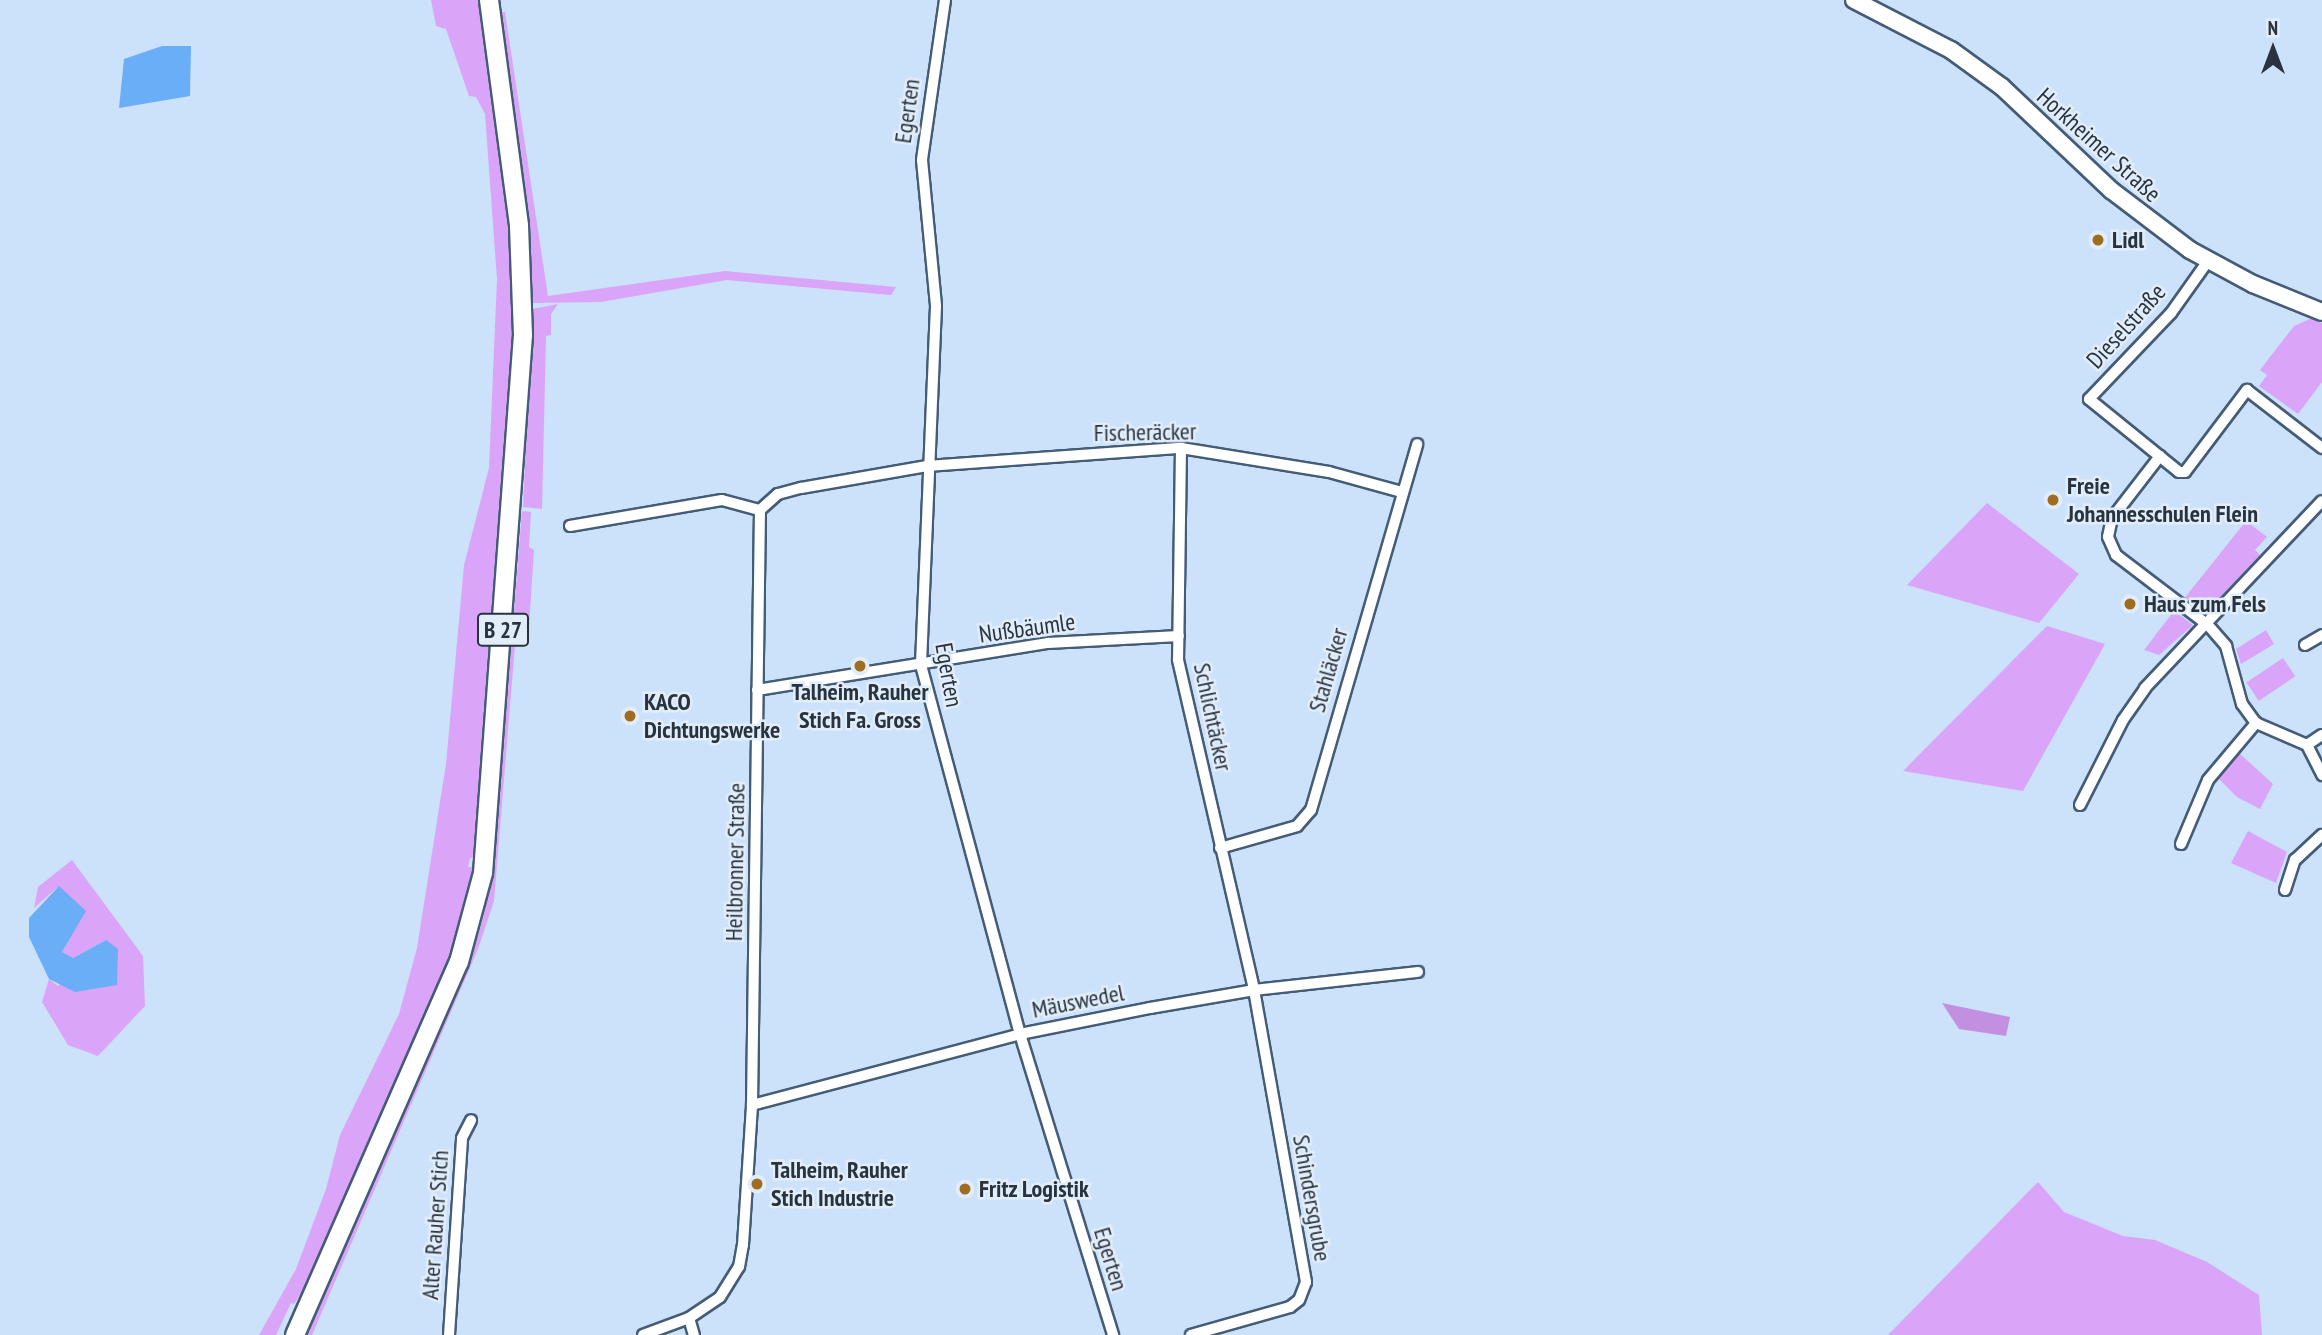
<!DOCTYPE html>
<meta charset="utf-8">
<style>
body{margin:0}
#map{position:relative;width:2322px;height:1335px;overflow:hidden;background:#cce1fa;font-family:"PT Sans Narrow",sans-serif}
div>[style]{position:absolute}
.green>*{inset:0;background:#daa5f9;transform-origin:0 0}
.forest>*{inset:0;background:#c38fe1}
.water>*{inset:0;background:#6baef8}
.roads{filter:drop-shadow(2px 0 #455c77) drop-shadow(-2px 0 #455c77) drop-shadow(0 2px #455c77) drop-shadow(0 -2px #455c77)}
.street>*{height:10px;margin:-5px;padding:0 5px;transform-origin:5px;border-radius:5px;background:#fff}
.secondary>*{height:16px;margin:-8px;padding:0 8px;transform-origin:8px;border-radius:8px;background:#fff}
.primary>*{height:18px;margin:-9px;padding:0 9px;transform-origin:9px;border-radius:9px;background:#fff}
.dots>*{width:19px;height:19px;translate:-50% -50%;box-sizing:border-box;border:4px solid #e2edfa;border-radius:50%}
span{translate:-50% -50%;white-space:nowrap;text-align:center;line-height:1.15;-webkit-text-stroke:5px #e2edfa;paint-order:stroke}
.shield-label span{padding:2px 5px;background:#e2edfa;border:2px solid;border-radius:5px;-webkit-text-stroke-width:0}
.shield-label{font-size:23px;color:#29333f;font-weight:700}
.street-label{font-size:24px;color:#29333f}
.poi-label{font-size:24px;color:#29333f;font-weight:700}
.left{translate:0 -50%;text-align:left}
.north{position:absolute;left:2238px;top:14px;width:70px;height:70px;-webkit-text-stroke:5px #e2edfa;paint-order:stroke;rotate:0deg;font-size:19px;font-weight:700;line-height:28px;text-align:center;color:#29333f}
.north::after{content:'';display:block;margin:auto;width:24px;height:32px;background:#29333f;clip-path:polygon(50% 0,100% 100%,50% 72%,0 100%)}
</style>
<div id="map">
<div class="green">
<div style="clip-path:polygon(431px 0,484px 0,506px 154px,518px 329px,480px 858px,470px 858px,468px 867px,479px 867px,470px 917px,320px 1264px,294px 1304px,291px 1303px,276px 1335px,259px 1335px,296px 1269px,326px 1189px,340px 1135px,399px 1014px,417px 948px,446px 764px,464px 565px,489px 468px,497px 279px,485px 114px,476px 97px,469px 96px,446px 29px,436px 26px)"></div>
<div style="clip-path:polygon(500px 12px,505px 12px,548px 296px,725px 271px,896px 287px,891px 295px,727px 280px,601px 302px,533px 303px,519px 141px)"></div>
<div style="clip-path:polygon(558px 304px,551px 314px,551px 335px,546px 336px,542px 509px,523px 507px,532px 309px)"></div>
<div style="clip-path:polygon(2312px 318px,2322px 323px,2322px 382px,2298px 414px,2259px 386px,2267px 375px,2260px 370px,2294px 326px)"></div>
<div style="clip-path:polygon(1987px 503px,2079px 574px,2039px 623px,1907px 585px)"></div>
<div style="clip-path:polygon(522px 511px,531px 512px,529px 547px,534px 550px,529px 626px,526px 639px,516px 633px,494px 901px,478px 949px,312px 1335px,307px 1335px,473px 952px,483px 919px,494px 858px)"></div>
<div style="clip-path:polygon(2246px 521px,2267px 537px,2255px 550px,2260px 555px,2203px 616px,2183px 600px)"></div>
<div style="clip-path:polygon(2174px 611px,2193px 625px,2159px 655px,2144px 650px)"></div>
<div style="clip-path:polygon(2047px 626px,2105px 644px,2023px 791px,1903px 771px)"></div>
<div style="clip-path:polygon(2266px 630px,2274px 644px,2241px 664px,2236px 649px)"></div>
<div style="left:2283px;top:658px;width:22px;height:44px;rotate:56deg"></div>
<div style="clip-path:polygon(2238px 752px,2273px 784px,2260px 809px,2237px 797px,2217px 777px)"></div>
<div style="clip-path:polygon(2248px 831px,2287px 852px,2276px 883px,2231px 863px)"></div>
<div style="clip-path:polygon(72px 860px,143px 956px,145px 1006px,98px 1056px,68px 1045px,42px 1002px,49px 979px,58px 986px,106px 940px,73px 958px,62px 952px,76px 927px,59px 886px,34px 908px,38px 887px)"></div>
<div style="clip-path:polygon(2038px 1182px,2064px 1212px,2123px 1236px,2155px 1240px,2207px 1262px,2259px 1295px,2262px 1335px,1888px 1335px)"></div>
</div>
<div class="forest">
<div style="clip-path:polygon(1942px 1003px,2010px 1017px,2006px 1036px,1959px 1029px)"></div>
</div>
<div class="water">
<div style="clip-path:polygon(162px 46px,191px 46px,190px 96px,119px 108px,124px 59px)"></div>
<div style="clip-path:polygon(59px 886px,86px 911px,62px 952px,73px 958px,106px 940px,118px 949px,117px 985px,75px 992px,49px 979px,29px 937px,29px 918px)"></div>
</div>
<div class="roads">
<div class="street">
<div style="left:945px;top:0;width:162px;rotate:98.2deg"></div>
<div style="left:922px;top:160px;width:147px;rotate:84.5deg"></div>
<div style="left:936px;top:306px;width:359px;rotate:92.4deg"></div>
<div style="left:921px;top:665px;width:382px;rotate:75deg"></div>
<div style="left:1020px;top:1034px;width:315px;rotate:72.8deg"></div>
<div style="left:2208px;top:261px;width:64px;rotate:125.4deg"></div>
<div style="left:2171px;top:313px;width:119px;rotate:133.6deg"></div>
<div style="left:2089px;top:399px;width:116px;rotate:39deg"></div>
<div style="left:2179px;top:472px;width:6px"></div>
<div style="left:2185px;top:472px;width:103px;rotate:-52.9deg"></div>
<div style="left:2247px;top:390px;width:95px;rotate:37.7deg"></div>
<div style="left:1181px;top:448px;width:212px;rotate:90.8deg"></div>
<div style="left:1178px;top:660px;width:339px;rotate:77deg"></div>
<div style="left:1254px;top:990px;width:297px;rotate:79.9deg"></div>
<div style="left:1306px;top:1282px;width:19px;rotate:111deg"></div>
<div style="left:1299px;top:1300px;width:11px;rotate:142deg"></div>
<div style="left:1290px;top:1307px;width:103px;rotate:164.2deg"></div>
<div style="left:2160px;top:456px;width:78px;rotate:127.7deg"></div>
<div style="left:2112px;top:518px;width:19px;rotate:102deg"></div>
<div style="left:2108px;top:537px;width:20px;rotate:66deg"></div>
<div style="left:2116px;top:555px;width:116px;rotate:37.3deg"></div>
<div style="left:2208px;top:625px;width:28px;rotate:49deg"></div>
<div style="left:2226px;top:646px;width:60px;rotate:74.6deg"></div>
<div style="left:2242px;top:704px;width:24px;rotate:54deg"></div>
<div style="left:2256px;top:723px;width:56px;rotate:23.3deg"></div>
<div style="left:2307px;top:745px;width:34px;rotate:63deg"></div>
<div style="left:570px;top:526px;width:154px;rotate:-9.7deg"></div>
<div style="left:722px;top:500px;width:39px;rotate:15deg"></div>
<div style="left:2305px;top:645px;width:20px;rotate:-30deg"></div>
<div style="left:757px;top:690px;width:295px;rotate:-9.2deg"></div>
<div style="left:1048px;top:643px;width:131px;rotate:-3.1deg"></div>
<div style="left:2307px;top:745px;width:18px;rotate:-34deg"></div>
<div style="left:2080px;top:805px;width:95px;rotate:-63.2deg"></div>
<div style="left:2123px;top:720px;width:39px;rotate:-55deg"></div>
<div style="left:2145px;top:688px;width:257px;rotate:-46.6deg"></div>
<div style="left:2181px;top:844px;width:69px;rotate:-67.1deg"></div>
<div style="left:2208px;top:780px;width:75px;rotate:-49.9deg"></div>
<div style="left:1220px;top:848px;width:80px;rotate:-15.9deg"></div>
<div style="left:1297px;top:826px;width:21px;rotate:-49deg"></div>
<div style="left:1311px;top:810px;width:381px;rotate:-73.8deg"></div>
<div style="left:2285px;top:890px;width:32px;rotate:-72deg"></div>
<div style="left:2295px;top:860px;width:37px;rotate:-43deg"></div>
<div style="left:752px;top:1105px;width:277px;rotate:-14.8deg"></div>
<div style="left:1020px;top:1034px;width:133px;rotate:-11.3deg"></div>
<div style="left:1150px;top:1008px;width:106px;rotate:-9.8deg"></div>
<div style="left:1254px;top:990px;width:165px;rotate:-6.3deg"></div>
<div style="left:689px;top:1318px;width:18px;rotate:74deg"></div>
<div style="left:449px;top:1335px;width:197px;rotate:-86.2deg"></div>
<div style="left:462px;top:1138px;width:20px;rotate:-63deg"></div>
<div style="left:643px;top:1335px;width:49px;rotate:-20.3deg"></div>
<div style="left:689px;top:1318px;width:37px;rotate:-34deg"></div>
<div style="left:720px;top:1297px;width:36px;rotate:-58deg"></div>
<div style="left:739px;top:1267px;width:22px;rotate:-80deg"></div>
<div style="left:743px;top:1245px;width:140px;rotate:-86.3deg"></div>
<div style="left:752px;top:1105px;width:595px;rotate:-89.23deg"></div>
<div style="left:760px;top:510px;width:24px;rotate:-42deg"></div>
<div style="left:778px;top:494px;width:24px;rotate:-15deg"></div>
<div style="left:801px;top:488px;width:128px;rotate:-9.9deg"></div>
<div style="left:927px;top:466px;width:255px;rotate:-4.1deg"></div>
<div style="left:1181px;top:448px;width:150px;rotate:9.2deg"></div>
<div style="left:1329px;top:472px;width:76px;rotate:15.3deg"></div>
</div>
<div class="secondary">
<div style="left:1854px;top:0;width:109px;rotate:27.3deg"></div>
<div style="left:1951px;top:50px;width:63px;rotate:36deg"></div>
<div style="left:2002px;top:87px;width:150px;rotate:43.4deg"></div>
<div style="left:2111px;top:190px;width:99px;rotate:37.2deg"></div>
<div style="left:2190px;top:250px;width:72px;rotate:28.4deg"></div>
<div style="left:2253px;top:284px;width:74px;rotate:22.1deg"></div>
</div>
<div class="primary">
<div style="left:295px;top:1335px;width:407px;rotate:-66.3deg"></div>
<div style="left:459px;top:962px;width:92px;rotate:-74.9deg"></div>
<div style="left:483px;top:873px;width:539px;rotate:-85.75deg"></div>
<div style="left:523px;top:335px;width:110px;rotate:-92.1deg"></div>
<div style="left:519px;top:225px;width:227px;rotate:-97.6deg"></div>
</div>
</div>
<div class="dots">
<div style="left:2098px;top:240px;background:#9f6d22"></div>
<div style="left:2053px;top:500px;background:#9f6d22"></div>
<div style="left:2130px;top:604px;background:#9f6d22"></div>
<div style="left:860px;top:666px;background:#9f6d22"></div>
<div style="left:630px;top:716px;background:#9f6d22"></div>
<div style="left:757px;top:1184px;background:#9f6d22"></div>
<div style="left:965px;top:1189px;background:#9f6d22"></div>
</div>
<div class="shield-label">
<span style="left:503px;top:630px">B 27</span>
</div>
<div class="street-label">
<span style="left:907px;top:111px;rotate:-82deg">Egerten</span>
<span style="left:2099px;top:145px;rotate:42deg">Horkheimer Straße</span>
<span style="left:2126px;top:326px;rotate:-48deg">Dieselstraße</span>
<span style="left:1145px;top:432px;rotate:-1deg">Fischeräcker</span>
<span style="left:1027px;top:628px;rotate:-8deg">Nußbäumle</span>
<span style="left:1328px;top:670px;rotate:-74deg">Stahläcker</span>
<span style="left:949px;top:675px;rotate:80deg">Egerten</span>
<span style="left:1213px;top:717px;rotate:78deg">Schlichtäcker</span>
<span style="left:735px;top:862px;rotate:-89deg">Heilbronner Straße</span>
<span style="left:1078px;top:1001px;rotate:-11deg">Mäuswedel</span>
<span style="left:1312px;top:1198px;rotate:80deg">Schindersgrube</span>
<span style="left:435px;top:1225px;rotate:-86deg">Alter Rauher Stich</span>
<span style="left:1111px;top:1259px;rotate:73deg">Egerten</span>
</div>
<div class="poi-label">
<span class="left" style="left:2112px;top:240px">Lidl</span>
<span class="left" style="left:2067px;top:500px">Freie<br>Johannesschulen Flein</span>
<span class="left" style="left:2144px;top:604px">Haus zum Fels</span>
<span style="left:860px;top:706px">Talheim, Rauher<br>Stich Fa. Gross</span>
<span class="left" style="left:644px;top:716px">KACO<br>Dichtungswerke</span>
<span class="left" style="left:771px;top:1184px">Talheim, Rauher<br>Stich Industrie</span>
<span class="left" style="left:979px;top:1189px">Fritz Logistik</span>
</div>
<div class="north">N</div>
</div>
